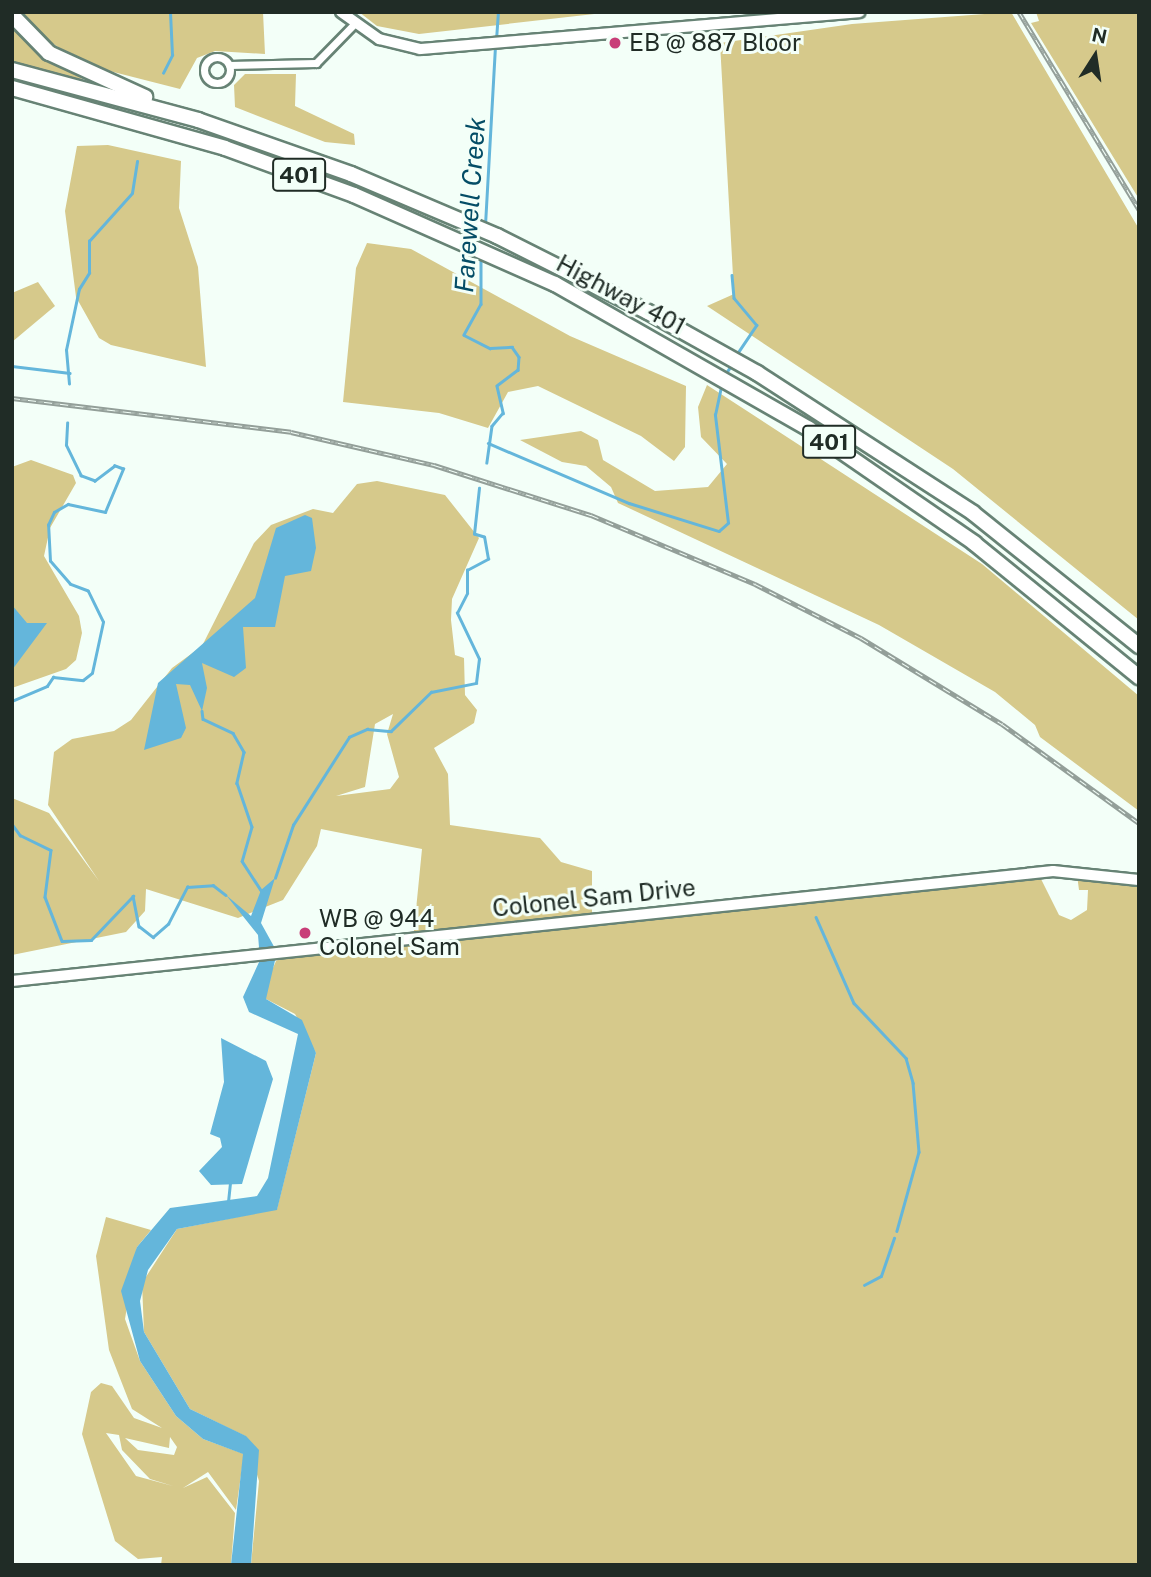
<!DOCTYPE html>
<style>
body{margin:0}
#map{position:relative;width:1151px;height:1577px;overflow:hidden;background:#f3fff8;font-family:"Public Sans",sans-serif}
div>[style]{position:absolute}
.green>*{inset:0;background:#d6c98b}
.water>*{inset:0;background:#64b6db}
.stream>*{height:2.5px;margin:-1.25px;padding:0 1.25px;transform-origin:1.25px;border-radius:1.25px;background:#64b6db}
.roads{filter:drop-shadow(2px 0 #678375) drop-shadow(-2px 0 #678375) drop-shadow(0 2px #678375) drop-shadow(0 -2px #678375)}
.minor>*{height:7px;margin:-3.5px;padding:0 3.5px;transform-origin:3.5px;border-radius:3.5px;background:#fff}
.minor>.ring{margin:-3.5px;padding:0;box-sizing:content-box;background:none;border:7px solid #fff;border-radius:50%}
.tertiary>*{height:10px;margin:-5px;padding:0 5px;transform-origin:5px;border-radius:5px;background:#fff}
.secondary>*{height:10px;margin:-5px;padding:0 5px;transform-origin:5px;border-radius:5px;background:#fff}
.motorway>*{height:14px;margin:-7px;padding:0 7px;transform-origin:7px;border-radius:7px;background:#fff}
.rail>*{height:5px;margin-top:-2.5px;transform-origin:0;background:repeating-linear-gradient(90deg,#f3fff8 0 8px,#939f99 0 16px);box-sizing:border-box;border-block:2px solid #939f99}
.dots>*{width:19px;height:19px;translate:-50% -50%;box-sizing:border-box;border:4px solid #f3fff8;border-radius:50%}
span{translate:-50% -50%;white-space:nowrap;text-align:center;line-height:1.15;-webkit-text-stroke:6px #f3fff8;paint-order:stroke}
.shield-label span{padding:2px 5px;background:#f3fff8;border:2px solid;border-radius:5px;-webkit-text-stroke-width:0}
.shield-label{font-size:23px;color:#202c26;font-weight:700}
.poi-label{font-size:24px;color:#202c26}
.left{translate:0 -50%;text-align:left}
.street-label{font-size:24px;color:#202c26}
.water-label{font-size:26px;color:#044d66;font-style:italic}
.frame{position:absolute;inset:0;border:14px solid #202c26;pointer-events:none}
.north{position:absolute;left:1060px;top:21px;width:70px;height:70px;-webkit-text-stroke:5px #f3fff8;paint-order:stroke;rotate:12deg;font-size:19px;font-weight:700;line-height:28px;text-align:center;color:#202c26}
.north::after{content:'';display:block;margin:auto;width:24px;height:32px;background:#202c26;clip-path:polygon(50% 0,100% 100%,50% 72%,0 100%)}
</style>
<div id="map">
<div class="green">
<div style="clip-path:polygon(19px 12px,263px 12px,265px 54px,215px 51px,197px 58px,180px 89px,86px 65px,38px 34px)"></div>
<div style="clip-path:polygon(359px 12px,612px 12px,419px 34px,377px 26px)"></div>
<div style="clip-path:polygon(1011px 12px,1139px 229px,1139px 620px,953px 469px,707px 306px,734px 294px,720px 43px,852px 24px)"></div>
<div style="clip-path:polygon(1036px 12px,1139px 12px,1139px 199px,1031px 23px,1039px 21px)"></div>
<div style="clip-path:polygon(12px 23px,32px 47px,84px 80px,12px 61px)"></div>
<div style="clip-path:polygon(245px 74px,296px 74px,295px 106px,354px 134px,355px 145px,325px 142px,235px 107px,234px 85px)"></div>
<div style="clip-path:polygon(108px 145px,181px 161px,179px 208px,198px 267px,206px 367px,111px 345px,99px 338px,76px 297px,65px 211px,77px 146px)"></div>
<div style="clip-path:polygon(367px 243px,411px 249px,570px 336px,686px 386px,685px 447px,674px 461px,641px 436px,538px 386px,508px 392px,488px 428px,439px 413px,343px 402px,356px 268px)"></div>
<div style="clip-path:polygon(38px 282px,55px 306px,12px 342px,12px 293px)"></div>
<div style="clip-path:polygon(707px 385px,982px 564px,1139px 696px,1139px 811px,1040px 737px,1035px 725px,995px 692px,879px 625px,618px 503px,611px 487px,586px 466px,562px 462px,520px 440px,581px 431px,598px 440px,603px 460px,655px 491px,708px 487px,727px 464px,701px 437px,698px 407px)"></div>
<div style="clip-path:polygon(31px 460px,73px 475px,76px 483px,50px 528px,44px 556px,79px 616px,82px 633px,76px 660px,66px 669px,12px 688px,12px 467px)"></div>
<div style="clip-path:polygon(evenodd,377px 481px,445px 495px,479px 538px,452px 599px,451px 620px,455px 655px,464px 658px,465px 695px,477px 710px,474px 723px,434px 748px,448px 774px,450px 825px,540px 838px,561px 862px,592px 871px,592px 916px,1040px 877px,1059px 915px,1071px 920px,1087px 910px,1088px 890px,1079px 890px,1077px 875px,1139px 885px,1139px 1565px,251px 1565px,259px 1481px,245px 1436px,190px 1409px,144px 1332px,142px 1283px,177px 1229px,277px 1209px,316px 1053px,295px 1014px,266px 999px,266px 984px,276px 961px,295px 951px,413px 940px,422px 849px,321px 829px,317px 846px,283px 900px,238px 918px,146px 889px,145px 911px,126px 932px,12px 955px,12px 798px,49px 813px,99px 881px,48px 805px,54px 752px,72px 739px,114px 731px,131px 720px,172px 668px,202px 646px,254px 543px,271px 525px,313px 509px,333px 513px,357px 484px,377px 481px,393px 714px,387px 734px,399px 777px,390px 789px,336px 796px,365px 787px,375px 724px,393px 714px)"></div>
<div style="clip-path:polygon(evenodd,106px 1217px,151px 1230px,137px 1247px,125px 1319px,140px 1361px,176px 1416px,203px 1439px,244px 1454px,236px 1510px,208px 1472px,183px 1488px,207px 1477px,235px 1513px,231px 1565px,161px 1565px,162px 1557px,138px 1559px,115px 1541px,82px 1434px,91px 1392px,101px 1383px,112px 1386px,134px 1418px,162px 1428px,132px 1409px,109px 1350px,96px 1256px,106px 1217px,106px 1433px,119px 1435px,122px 1450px,150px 1479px,173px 1486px,136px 1476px,106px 1433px,106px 1217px,170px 1437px,177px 1447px,174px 1455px,138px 1450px,125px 1438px,169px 1448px,170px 1437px)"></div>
</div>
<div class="water">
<div style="clip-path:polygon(305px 515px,312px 518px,316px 548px,311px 571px,285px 576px,275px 627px,243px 627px,246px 668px,234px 677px,202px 663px,207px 688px,202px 711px,190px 685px,176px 684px,186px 728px,181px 738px,144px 750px,158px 683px,255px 598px,276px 528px)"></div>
<div style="clip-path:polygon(12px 605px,27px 623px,47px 623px,12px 670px)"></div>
<div style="clip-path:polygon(275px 878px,261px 923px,277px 952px,266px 999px,302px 1020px,316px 1053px,277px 1210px,177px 1229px,148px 1270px,140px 1301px,144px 1332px,190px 1409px,246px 1436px,259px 1450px,251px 1565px,231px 1565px,243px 1454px,203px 1439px,176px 1416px,140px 1361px,121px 1291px,137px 1247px,170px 1208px,257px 1196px,268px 1178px,298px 1034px,249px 1012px,243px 997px,260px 960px,258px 935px,226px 895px,251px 916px,261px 890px)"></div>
<div style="clip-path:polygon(221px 1038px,266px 1061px,273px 1079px,242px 1184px,211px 1185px,199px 1171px,222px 1147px,220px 1138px,210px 1134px,224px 1082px)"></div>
</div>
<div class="stream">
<div style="left:496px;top:40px;width:28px;rotate:-86deg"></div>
<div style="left:163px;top:73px;width:20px;rotate:-63deg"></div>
<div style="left:172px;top:55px;width:43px;rotate:-92.7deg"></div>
<div style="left:485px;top:225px;width:178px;rotate:-86.8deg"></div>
<div style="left:481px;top:256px;width:48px;rotate:90deg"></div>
<div style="left:481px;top:304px;width:35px;rotate:119deg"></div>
<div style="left:464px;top:335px;width:29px;rotate:27deg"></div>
<div style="left:490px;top:348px;width:22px;rotate:-3deg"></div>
<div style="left:512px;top:347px;width:12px;rotate:55deg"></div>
<div style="left:519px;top:357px;width:13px;rotate:94deg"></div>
<div style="left:518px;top:370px;width:26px;rotate:143deg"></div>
<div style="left:497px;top:386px;width:28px;rotate:77deg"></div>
<div style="left:503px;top:413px;width:17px;rotate:130deg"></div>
<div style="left:492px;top:426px;width:37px;rotate:98deg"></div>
<div style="left:732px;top:275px;width:23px;rotate:85deg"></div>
<div style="left:734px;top:298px;width:35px;rotate:50deg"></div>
<div style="left:757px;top:325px;width:36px;rotate:124deg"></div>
<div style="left:12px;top:366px;width:58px;rotate:6.9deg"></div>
<div style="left:724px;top:376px;width:14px;rotate:-56deg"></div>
<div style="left:69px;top:384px;width:34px;rotate:-95deg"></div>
<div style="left:66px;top:350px;width:62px;rotate:-78deg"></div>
<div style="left:79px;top:289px;width:19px;rotate:-58deg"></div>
<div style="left:89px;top:273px;width:32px;rotate:-90deg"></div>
<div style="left:89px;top:241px;width:64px;rotate:-48.1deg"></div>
<div style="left:132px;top:193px;width:32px;rotate:-81deg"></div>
<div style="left:488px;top:443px;width:153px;rotate:23.1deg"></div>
<div style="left:629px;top:503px;width:94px;rotate:17.3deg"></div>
<div style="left:719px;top:531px;width:12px;rotate:-42deg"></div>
<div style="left:728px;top:523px;width:109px;rotate:-96.9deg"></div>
<div style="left:715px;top:415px;width:30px;rotate:-78deg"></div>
<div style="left:12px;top:701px;width:38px;rotate:-23deg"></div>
<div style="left:47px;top:686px;width:11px;rotate:-56deg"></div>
<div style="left:53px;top:677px;width:30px;rotate:6deg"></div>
<div style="left:83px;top:680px;width:11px;rotate:-38deg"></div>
<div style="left:92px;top:673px;width:52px;rotate:-77.8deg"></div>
<div style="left:103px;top:622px;width:34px;rotate:-116deg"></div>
<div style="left:88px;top:591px;width:19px;rotate:-159deg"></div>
<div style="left:70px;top:584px;width:30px;rotate:-131deg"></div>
<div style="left:50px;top:561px;width:36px;rotate:-93deg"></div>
<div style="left:48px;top:525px;width:14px;rotate:-65deg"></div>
<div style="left:54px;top:512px;width:16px;rotate:-30deg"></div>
<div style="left:68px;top:504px;width:38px;rotate:12deg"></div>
<div style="left:105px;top:512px;width:47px;rotate:-67.3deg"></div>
<div style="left:123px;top:469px;width:9px;rotate:-159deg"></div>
<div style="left:115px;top:466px;width:25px;rotate:143deg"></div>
<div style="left:95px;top:481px;width:15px;rotate:-160deg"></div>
<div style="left:81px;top:476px;width:34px;rotate:-116deg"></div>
<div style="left:66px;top:445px;width:22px;rotate:-87deg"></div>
<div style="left:202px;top:711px;width:8px;rotate:83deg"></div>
<div style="left:203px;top:719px;width:33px;rotate:25deg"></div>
<div style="left:233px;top:733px;width:22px;rotate:60deg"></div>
<div style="left:244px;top:752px;width:32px;rotate:103deg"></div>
<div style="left:237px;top:783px;width:46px;rotate:71.2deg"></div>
<div style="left:252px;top:827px;width:35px;rotate:106deg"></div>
<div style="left:242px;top:861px;width:35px;rotate:57deg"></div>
<div style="left:12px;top:824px;width:14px;rotate:54deg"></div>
<div style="left:20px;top:835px;width:34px;rotate:26deg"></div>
<div style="left:51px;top:850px;width:47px;rotate:97.3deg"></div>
<div style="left:45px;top:897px;width:47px;rotate:68.9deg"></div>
<div style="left:62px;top:941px;width:29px;rotate:-2deg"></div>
<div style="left:91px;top:940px;width:61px;rotate:-46.3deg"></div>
<div style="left:133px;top:896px;width:31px;rotate:79deg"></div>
<div style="left:139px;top:926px;width:18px;rotate:38deg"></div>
<div style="left:153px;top:937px;width:20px;rotate:-41deg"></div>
<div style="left:168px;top:924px;width:42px;rotate:-62.8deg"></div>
<div style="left:187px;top:887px;width:26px;rotate:-4deg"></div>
<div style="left:213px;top:885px;width:16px;rotate:38deg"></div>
<div style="left:275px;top:878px;width:56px;rotate:-71.2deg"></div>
<div style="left:293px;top:825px;width:104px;rotate:-57.5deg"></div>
<div style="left:349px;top:737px;width:20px;rotate:-24deg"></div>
<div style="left:367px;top:729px;width:24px;rotate:5deg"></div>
<div style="left:391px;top:731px;width:56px;rotate:-44.3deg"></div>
<div style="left:431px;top:692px;width:46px;rotate:-11.3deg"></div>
<div style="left:476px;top:683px;width:24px;rotate:-83deg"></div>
<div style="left:479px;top:659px;width:51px;rotate:-115.6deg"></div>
<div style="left:457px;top:613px;width:22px;rotate:-63deg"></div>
<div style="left:467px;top:593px;width:23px;rotate:-90deg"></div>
<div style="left:467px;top:570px;width:24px;rotate:-28deg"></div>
<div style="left:488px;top:559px;width:22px;rotate:-100deg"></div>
<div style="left:484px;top:537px;width:10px;rotate:-163deg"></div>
<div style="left:474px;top:534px;width:46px;rotate:-83.8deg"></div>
<div style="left:816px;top:917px;width:94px;rotate:66.2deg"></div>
<div style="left:854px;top:1003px;width:76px;rotate:46.6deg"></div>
<div style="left:906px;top:1058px;width:26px;rotate:74deg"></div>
<div style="left:913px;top:1083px;width:69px;rotate:85deg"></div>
<div style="left:919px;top:1152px;width:82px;rotate:105.6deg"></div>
<div style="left:228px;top:1202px;width:19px;rotate:-84deg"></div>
<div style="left:864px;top:1285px;width:19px;rotate:-28deg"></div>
<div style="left:881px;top:1276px;width:40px;rotate:-71.1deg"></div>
</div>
<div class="roads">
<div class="minor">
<div class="ring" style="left:204px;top:57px;width:19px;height:19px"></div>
<div style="left:229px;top:65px;width:87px;rotate:-1.3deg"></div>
<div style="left:316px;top:63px;width:54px;rotate:-45.7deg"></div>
</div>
<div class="tertiary">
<div style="left:12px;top:981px;width:1047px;rotate:-6.03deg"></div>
<div style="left:1053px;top:871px;width:86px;rotate:6deg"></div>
</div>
<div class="secondary">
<div style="left:341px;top:12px;width:47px;rotate:35.4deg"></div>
<div style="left:379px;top:39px;width:42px;rotate:13.7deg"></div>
<div style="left:420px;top:49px;width:441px;rotate:-4.8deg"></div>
</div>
<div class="motorway">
<div style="left:12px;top:15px;width:53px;rotate:45.8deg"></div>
<div style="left:49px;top:53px;width:106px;rotate:24.6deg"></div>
<div style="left:12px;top:70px;width:193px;rotate:15deg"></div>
<div style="left:198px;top:120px;width:162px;rotate:19.4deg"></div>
<div style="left:351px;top:174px;width:159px;rotate:23deg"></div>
<div style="left:497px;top:236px;width:169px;rotate:26.7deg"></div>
<div style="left:648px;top:312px;width:125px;rotate:29.2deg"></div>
<div style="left:757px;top:373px;width:257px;rotate:32.9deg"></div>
<div style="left:973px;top:513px;width:213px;rotate:38.7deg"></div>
<div style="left:12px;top:88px;width:221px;rotate:15.7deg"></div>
<div style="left:225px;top:148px;width:137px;rotate:20deg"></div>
<div style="left:354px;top:195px;width:220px;rotate:23.9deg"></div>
<div style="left:555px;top:284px;width:292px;rotate:29.7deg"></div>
<div style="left:809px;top:429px;width:201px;rotate:34.6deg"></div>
<div style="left:974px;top:543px;width:213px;rotate:39.1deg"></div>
</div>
</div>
<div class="rail">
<div style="left:1019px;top:12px;width:231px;rotate:58.7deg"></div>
<div style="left:12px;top:398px;width:281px;rotate:6.9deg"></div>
<div style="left:291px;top:432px;width:147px;rotate:13deg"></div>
<div style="left:434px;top:465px;width:165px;rotate:17.7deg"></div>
<div style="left:591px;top:515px;width:178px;rotate:22.8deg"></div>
<div style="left:755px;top:584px;width:119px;rotate:27deg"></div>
<div style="left:861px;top:638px;width:165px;rotate:31.4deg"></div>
<div style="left:1002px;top:724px;width:169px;rotate:35.9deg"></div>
</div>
<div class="dots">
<div style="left:615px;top:43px;background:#c83e78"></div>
<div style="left:305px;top:933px;background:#c83e78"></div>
</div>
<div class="shield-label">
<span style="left:299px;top:175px">401</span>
<span style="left:829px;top:442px">401</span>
</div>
<div class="poi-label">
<span class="left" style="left:629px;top:43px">EB @ 887 Bloor</span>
<span class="left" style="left:319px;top:933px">WB @ 944<br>Colonel Sam</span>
</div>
<div class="street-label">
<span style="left:621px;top:295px;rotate:28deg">Highway 401</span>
<span style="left:594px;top:898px;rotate:-6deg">Colonel Sam Drive</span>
</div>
<div class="water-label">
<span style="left:470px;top:205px;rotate:-86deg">Farewell Creek</span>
</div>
<div class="frame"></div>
<div class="north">N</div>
</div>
